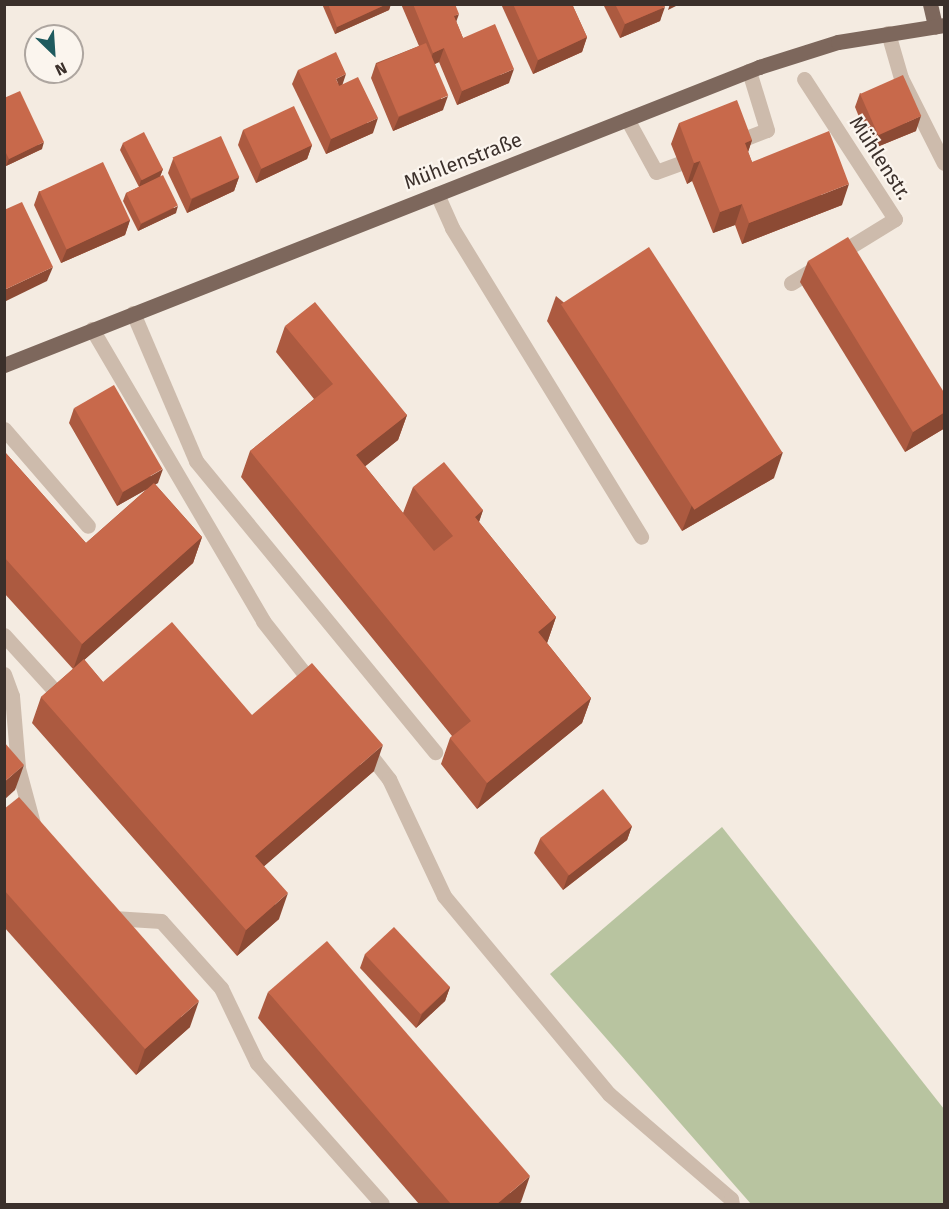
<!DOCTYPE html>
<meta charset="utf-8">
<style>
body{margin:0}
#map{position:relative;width:949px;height:1209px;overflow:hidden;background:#f4ebe1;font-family:"Fira Sans",sans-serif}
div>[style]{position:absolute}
.green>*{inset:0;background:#b8c4a0}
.minor>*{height:15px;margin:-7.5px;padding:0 7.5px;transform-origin:7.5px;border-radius:7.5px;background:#cdbbac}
.major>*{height:15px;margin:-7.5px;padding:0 7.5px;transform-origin:7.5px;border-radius:7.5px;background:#7d675c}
.wall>*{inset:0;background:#ac5a40}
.shaded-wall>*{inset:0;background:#8c4a34}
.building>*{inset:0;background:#c8694b;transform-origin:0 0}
span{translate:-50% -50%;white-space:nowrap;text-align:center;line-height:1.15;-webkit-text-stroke:4.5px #fbf5ee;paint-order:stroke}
.street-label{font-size:20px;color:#3b302b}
.frame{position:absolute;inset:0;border:6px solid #3b302b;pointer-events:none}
.north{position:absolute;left:24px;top:24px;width:60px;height:60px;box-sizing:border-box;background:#fbf5ee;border:2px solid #aea6a0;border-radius:50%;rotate:155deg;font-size:16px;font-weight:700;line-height:24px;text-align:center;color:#3b302b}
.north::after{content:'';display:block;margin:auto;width:21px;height:27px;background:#1f5a5e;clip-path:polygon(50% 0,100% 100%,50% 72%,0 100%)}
</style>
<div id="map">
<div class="green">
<div style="clip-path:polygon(722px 827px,944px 1109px,944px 1204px,751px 1204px,550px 974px)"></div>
</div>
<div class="minor">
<div style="left:888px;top:33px;width:47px;rotate:73.9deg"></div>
<div style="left:901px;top:78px;width:95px;rotate:63.2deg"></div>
<div style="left:627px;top:119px;width:60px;rotate:61.3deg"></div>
<div style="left:656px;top:172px;width:44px;rotate:-20.1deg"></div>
<div style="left:733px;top:143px;width:36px;rotate:-21deg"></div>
<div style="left:767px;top:130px;width:62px;rotate:-107deg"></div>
<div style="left:437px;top:194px;width:37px;rotate:66deg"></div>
<div style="left:452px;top:228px;width:362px;rotate:58.5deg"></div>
<div style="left:791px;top:283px;width:122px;rotate:-31.6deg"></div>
<div style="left:895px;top:219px;width:167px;rotate:-123deg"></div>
<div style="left:133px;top:313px;width:161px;rotate:66.9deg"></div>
<div style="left:196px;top:461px;width:377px;rotate:50.6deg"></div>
<div style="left:92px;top:329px;width:338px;rotate:59.6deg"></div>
<div style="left:263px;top:621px;width:84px;rotate:51.8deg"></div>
<div style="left:4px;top:429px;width:128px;rotate:49.1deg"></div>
<div style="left:4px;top:635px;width:76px;rotate:47.7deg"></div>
<div style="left:4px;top:674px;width:23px;rotate:70deg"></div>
<div style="left:12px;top:696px;width:72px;rotate:85.2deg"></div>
<div style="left:18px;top:768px;width:61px;rotate:74.8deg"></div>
<div style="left:364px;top:747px;width:41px;rotate:52deg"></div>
<div style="left:389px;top:779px;width:129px;rotate:64.8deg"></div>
<div style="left:444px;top:896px;width:258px;rotate:50.2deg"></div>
<div style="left:609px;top:1094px;width:161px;rotate:40.7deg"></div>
<div style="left:731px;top:1199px;width:5px;rotate:79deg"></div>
<div style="left:109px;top:913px;width:6px;rotate:51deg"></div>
<div style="left:113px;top:918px;width:48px;rotate:3.6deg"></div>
<div style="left:161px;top:921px;width:90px;rotate:48.2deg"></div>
<div style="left:221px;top:988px;width:83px;rotate:64.4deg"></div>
<div style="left:257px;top:1063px;width:188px;rotate:48.4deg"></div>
</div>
<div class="major">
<div style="left:930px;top:4px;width:23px;rotate:77deg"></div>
<div style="left:4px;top:365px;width:812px;rotate:-21.54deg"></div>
<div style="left:759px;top:67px;width:83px;rotate:-17.6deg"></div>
<div style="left:838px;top:42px;width:107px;rotate:-9.1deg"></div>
</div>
<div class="wall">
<div style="clip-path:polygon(322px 4px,391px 4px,389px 10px,335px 34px)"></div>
<div style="clip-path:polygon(401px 4px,455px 4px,456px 21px,463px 38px,509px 83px,457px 105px,439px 62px,435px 64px,443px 110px,393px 131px,371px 78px,376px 63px,419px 46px)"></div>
<div style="clip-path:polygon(501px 4px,572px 4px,587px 37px,582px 52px,533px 74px)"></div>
<div style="clip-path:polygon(603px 4px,664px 4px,660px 21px,620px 38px)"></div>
<div style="clip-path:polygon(298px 70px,342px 84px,373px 133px,326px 154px,292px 84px)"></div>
<div style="clip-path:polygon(860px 93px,916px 131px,872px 149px,855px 107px)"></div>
<div style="clip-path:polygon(4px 98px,42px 149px,6px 166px,4px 162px)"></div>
<div style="clip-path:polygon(679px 123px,752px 140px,748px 152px,752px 162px,842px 205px,742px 244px,735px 225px,713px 233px,692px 181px,687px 184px,671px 144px)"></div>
<div style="clip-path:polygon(243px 130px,312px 145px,307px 159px,256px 183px,238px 145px)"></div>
<div style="clip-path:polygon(123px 143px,163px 169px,160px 176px,176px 213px,138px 231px,123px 201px,126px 193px,139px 187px,120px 150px)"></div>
<div style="clip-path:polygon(173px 159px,239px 177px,234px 191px,187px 213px,168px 173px)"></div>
<div style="clip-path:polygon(39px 191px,130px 220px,125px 235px,61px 263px,34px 205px)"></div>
<div style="clip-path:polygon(808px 261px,945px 394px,945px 428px,905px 452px,800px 282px)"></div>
<div style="clip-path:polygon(556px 296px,774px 478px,682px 531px,547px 321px)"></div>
<div style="clip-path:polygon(285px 326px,407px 415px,398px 440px,365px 466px,403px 513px,413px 487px,483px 510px,479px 522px,556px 617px,547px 643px,591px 698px,582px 723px,477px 809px,441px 764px,450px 738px,452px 736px,241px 477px,250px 451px,314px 399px,276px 352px)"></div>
<div style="clip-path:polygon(74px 408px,158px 483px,155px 484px,202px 537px,193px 563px,84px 660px,103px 682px,252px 715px,374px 771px,264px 866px,279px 919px,237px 956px,32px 723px,41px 697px,73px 669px,4px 593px,4px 451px,86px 543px,147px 489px,117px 506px,69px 423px)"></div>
<div style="clip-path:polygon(4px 809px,190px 1027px,136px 1075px,4px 927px)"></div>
<div style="clip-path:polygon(632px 826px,627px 840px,563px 890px,534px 853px,540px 839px)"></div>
<div style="clip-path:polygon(365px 954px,450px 987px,445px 1001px,416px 1028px,360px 968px)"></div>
<div style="clip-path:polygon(268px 992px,521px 1202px,518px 1204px,419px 1204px,258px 1018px)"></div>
</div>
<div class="shaded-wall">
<div style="clip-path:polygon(387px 4px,391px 4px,389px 10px,335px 34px,337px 27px)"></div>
<div style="clip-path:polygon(670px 4px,680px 4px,668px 10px)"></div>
<div style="clip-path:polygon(665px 7px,660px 21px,620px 38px,625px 24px)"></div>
<div style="clip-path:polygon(459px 14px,454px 28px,454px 16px)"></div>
<div style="clip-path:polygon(587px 37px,582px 52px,533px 74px,538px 60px)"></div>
<div style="clip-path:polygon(444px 48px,439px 62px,428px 67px,433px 53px)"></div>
<div style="clip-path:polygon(514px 69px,509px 83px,457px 105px,462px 91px)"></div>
<div style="clip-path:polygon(346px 74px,341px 89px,336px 79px)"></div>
<div style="clip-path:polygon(448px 96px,443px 110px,393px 131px,399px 117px)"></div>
<div style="clip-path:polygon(921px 116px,916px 131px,872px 149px,877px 135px)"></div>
<div style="clip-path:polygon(378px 118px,373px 133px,326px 154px,331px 139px)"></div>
<div style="clip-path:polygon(752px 140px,745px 161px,745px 143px)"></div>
<div style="clip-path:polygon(44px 142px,42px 149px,6px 166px,9px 159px)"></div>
<div style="clip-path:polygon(312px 145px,307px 159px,256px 183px,261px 169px)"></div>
<div style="clip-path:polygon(700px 161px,692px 181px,687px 184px,694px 163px)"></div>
<div style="clip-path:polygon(163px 169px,160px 177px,139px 187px,141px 180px)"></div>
<div style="clip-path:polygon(239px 177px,234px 191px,187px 213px,192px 199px)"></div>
<div style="clip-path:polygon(849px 184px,842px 205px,742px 244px,749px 223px)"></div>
<div style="clip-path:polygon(742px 204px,735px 225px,713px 233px,720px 212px)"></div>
<div style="clip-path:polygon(178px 206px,176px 213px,138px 231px,141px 224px)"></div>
<div style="clip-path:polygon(130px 220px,125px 235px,61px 263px,67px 249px)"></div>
<div style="clip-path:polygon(53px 267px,47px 281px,4px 302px,4px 290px)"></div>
<div style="clip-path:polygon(945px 412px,945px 428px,905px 452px,913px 432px)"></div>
<div style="clip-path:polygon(407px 415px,398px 440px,347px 481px,356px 455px)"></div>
<div style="clip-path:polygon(783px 452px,774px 478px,682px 531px,692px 505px)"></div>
<div style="clip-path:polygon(163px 469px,158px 483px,117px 506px,123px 492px)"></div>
<div style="clip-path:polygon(483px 510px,474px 536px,475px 517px)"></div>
<div style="clip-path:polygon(202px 537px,193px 563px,73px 670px,82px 644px)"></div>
<div style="clip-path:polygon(556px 617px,547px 643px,538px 632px)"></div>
<div style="clip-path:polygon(591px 698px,582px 723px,477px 809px,487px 783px)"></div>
<div style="clip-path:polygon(383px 745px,374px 771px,246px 882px,255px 856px)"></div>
<div style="clip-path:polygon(24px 765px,15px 790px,4px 800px,4px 782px)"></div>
<div style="clip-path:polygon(632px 826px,627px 840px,563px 890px,568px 876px)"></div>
<div style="clip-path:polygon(288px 893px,279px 919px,237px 956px,246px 930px)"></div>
<div style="clip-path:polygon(450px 987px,445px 1001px,416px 1028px,422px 1014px)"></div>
<div style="clip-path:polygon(199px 1001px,190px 1027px,136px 1075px,145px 1049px)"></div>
<div style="clip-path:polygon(530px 1176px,521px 1202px,518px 1204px,497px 1204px)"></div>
</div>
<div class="building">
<div style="clip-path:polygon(328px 4px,387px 4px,337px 27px)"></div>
<div style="clip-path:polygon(413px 4px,455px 4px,459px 14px,454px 16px,463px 38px,495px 24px,514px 69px,462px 91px,444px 48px,433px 53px)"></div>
<div style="clip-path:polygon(513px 4px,572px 4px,587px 37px,538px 60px)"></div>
<div style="clip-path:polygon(615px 4px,664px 4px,665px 7px,625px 24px)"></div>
<div style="left:426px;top:43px;width:57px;height:54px;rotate:67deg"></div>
<div style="clip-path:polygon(336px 52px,346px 74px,336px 79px,339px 86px,358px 77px,378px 118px,331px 139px,298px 70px)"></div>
<div style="left:903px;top:75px;width:45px;height:47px;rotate:66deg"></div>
<div style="clip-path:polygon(20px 91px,44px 142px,9px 159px,4px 149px,4px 98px)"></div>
<div style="clip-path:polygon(737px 100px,752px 140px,745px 143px,752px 162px,829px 131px,849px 184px,749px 223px,742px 204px,720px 212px,700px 161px,694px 163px,679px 123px)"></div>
<div style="left:294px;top:106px;width:43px;height:56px;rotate:65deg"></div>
<div style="left:144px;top:132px;width:42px;height:24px;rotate:63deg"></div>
<div style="left:221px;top:136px;width:45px;height:53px;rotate:66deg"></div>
<div style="left:103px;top:162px;width:64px;height:70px;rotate:65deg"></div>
<div style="left:163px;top:175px;width:34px;height:41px;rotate:64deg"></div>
<div style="clip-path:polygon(22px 202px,53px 267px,4px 290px,4px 210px)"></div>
<div style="clip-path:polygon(848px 237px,945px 394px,945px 412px,913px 432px,808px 261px)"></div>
<div style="left:649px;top:247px;width:245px;height:105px;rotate:57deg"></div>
<div style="clip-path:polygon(315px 302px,407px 415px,356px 455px,434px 551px,453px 536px,413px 487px,444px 462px,483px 510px,475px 517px,556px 617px,538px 632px,591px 698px,487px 783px,450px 738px,471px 721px,250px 451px,333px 384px,285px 326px)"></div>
<div style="left:114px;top:385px;width:97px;height:46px;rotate:60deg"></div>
<div style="clip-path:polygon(4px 451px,86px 543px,154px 483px,202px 537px,82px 644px,4px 557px)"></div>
<div style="clip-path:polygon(172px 622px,252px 715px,312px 663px,383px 745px,255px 856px,288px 893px,246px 930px,41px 697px,84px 659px,103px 682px)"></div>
<div style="clip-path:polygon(4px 742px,24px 765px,4px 782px)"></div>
<div style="left:603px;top:789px;width:47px;height:80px;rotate:52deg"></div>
<div style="clip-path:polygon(19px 797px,199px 1001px,145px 1049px,4px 890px,4px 809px)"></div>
<div style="left:394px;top:927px;width:82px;height:40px;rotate:47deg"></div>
<div style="clip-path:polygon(327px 941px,530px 1176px,497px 1204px,451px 1204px,268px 992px)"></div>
</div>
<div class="street-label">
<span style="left:880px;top:158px;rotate:57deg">Mühlenstr.</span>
<span style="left:463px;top:161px;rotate:-21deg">Mühlenstraße</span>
</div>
<div class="frame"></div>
<div class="north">N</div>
</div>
